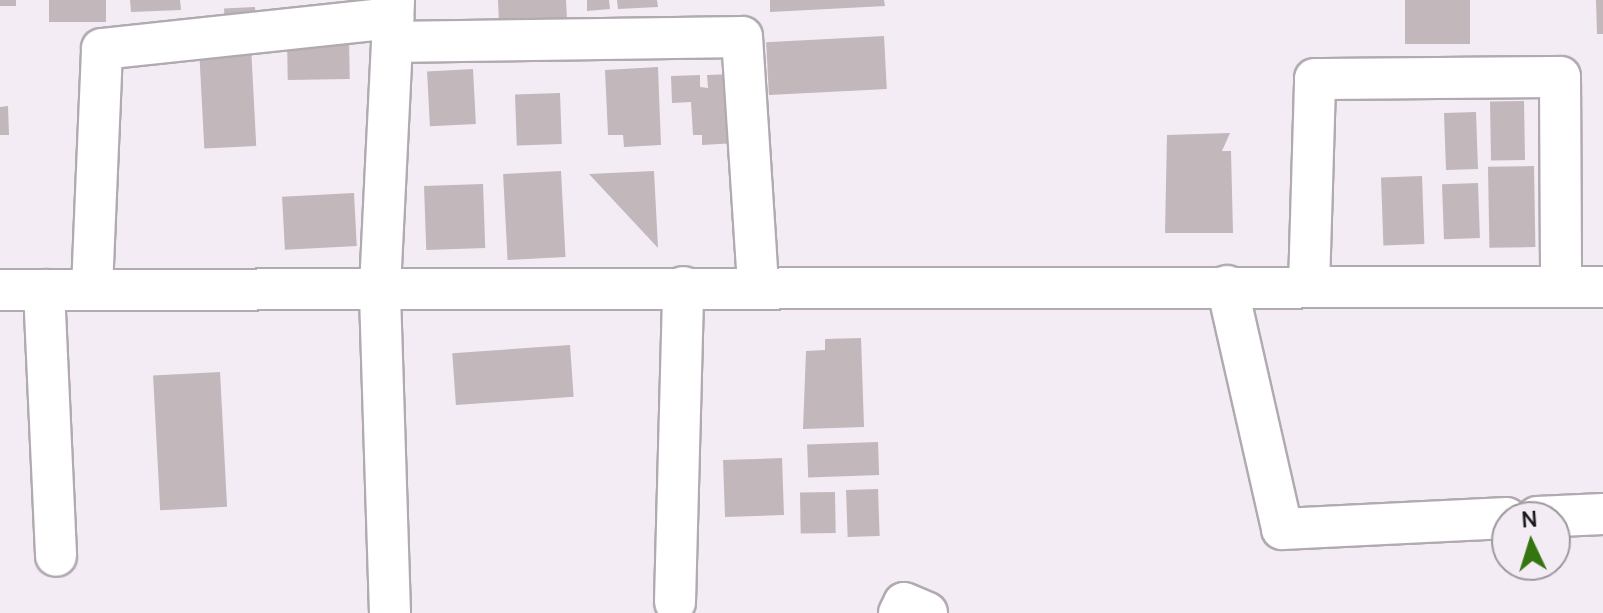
<!DOCTYPE html>
<style>
body{margin:0}
#map{position:relative;width:1603px;height:613px;overflow:hidden;background:#f4ecf4;font-family:Manrope,sans-serif}
div>[style]{position:absolute}
.building>*{inset:0;background:#c2b7ba;transform-origin:0 0}
.roads{filter:drop-shadow(2px 0 #b1aab1) drop-shadow(-2px 0 #b1aab1) drop-shadow(0 2px #b1aab1) drop-shadow(0 -2px #b1aab1)}
.street>*{height:40px;margin:-20px;padding:0 20px;transform-origin:20px;border-radius:20px;background:#fff}
span{translate:-50% -50%;white-space:nowrap;text-align:center;line-height:1.15;-webkit-text-stroke:7px #f4ecf4;paint-order:stroke}
.north{position:absolute;left:1491px;top:501px;width:80px;height:80px;box-sizing:border-box;background:#f4ecf4;border:2px solid #9e989e;border-radius:50%;rotate:356deg;font-size:22px;font-weight:700;line-height:32px;text-align:center;color:#1d1a1d}
.north::after{content:'';display:block;margin:auto;width:28px;height:36px;background:#35750f;clip-path:polygon(50% 0,100% 100%,50% 72%,0 100%)}
</style>
<div id="map">
<div class="building">
<div style="left:0;top:0;width:16px;height:6px"></div>
<div style="left:49px;top:0;width:57px;height:22px"></div>
<div style="clip-path:polygon(130px 0,180px 0,181px 10px,131px 12px)"></div>
<div style="clip-path:polygon(498px 0,566px 0,567px 19px,499px 23px)"></div>
<div style="clip-path:polygon(587px 0,609px 0,610px 9px,587px 11px)"></div>
<div style="clip-path:polygon(617px 0,657px 0,658px 7px,618px 9px)"></div>
<div style="clip-path:polygon(770px 0,884px 0,885px 6px,770px 12px)"></div>
<div style="left:1405px;top:0;width:65px;height:44px"></div>
<div style="clip-path:polygon(1596px 0,1603px 0,1603px 34px,1597px 34px)"></div>
<div style="left:255px;top:7px;width:19px;height:31px;rotate:87deg"></div>
<div style="left:349px;top:36px;width:43px;height:62px;rotate:89deg"></div>
<div style="left:884px;top:36px;width:53px;height:118px;rotate:87deg"></div>
<div style="left:251px;top:46px;width:100px;height:52px;rotate:87deg"></div>
<div style="clip-path:polygon(658px 67px,661px 145px,624px 147px,623px 135px,608px 135px,605px 70px)"></div>
<div style="left:473px;top:69px;width:55px;height:46px;rotate:87deg"></div>
<div style="clip-path:polygon(734px 74px,736px 119px,726px 120px,736px 125px,737px 143px,702px 145px,702px 135px,693px 135px,691px 102px,672px 103px,671px 76px,700px 75px,700px 87px,708px 88px,707px 75px)"></div>
<div style="left:560px;top:93px;width:51px;height:45px;rotate:88deg"></div>
<div style="left:1524px;top:101px;width:59px;height:34px;rotate:89deg"></div>
<div style="clip-path:polygon(8px 106px,9px 135px,0 135px,0 107px)"></div>
<div style="left:1476px;top:112px;width:57px;height:32px;rotate:88deg"></div>
<div style="clip-path:polygon(1230px 133px,1222px 151px,1231px 151px,1233px 233px,1165px 233px,1167px 135px)"></div>
<div style="left:1534px;top:166px;width:81px;height:46px;rotate:89deg"></div>
<div style="left:561px;top:171px;width:86px;height:58px;rotate:87deg"></div>
<div style="clip-path:polygon(654px 171px,658px 248px,589px 174px)"></div>
<div style="left:1422px;top:176px;width:68px;height:41px;rotate:88deg"></div>
<div style="left:1478px;top:183px;width:55px;height:36px;rotate:88deg"></div>
<div style="left:483px;top:184px;width:64px;height:59px;rotate:88deg"></div>
<div style="left:354px;top:193px;width:53px;height:72px;rotate:87deg"></div>
<div style="clip-path:polygon(861px 338px,864px 427px,803px 429px,806px 351px,825px 350px,825px 339px)"></div>
<div style="left:570px;top:345px;width:52px;height:118px;rotate:86deg"></div>
<div style="left:220px;top:372px;width:135px;height:67px;rotate:87deg"></div>
<div style="left:878px;top:442px;width:33px;height:71px;rotate:88deg"></div>
<div style="left:782px;top:458px;width:57px;height:59px;rotate:88deg"></div>
<div style="left:878px;top:489px;width:47px;height:32px;rotate:88deg"></div>
<div style="left:835px;top:492px;width:41px;height:35px;rotate:89deg"></div>
</div>
<div class="roads">
<div class="street">
<div style="left:392px;top:42px;width:350px;rotate:-0.8deg"></div>
<div style="left:742px;top:37px;width:251px;rotate:86.3deg"></div>
<div style="left:1227px;top:286px;width:249px;rotate:77.2deg"></div>
<div style="left:1282px;top:529px;width:225px;rotate:-2.8deg"></div>
<div style="left:1309px;top:286px;width:207px;rotate:-88.3deg"></div>
<div style="left:1315px;top:79px;width:245px;rotate:-0.5deg"></div>
<div style="left:1560px;top:77px;width:208px;rotate:89.7deg"></div>
<div style="left:92px;top:289px;width:240px;rotate:-87.6deg"></div>
<div style="left:102px;top:49px;width:293px;rotate:-6.1deg"></div>
<div style="left:0;top:290px;width:1603px;rotate:-0.11deg"></div>
<div style="left:44px;top:290px;width:266px;rotate:87.4deg"></div>
<div style="left:1537px;top:517px;width:66px;rotate:-2.6deg"></div>
<div style="left:675px;top:602px;width:315px;rotate:-88.5deg"></div>
<div style="left:390px;top:613px;width:325px;rotate:-91.8deg"></div>
<div style="left:380px;top:288px;width:288px;rotate:-87.2deg"></div>
<div style="left:899px;top:613px;width:11px;rotate:-63deg"></div>
<div style="left:904px;top:603px;width:25px;rotate:23deg"></div>
</div>
</div>
<div class="north">N</div>
</div>
